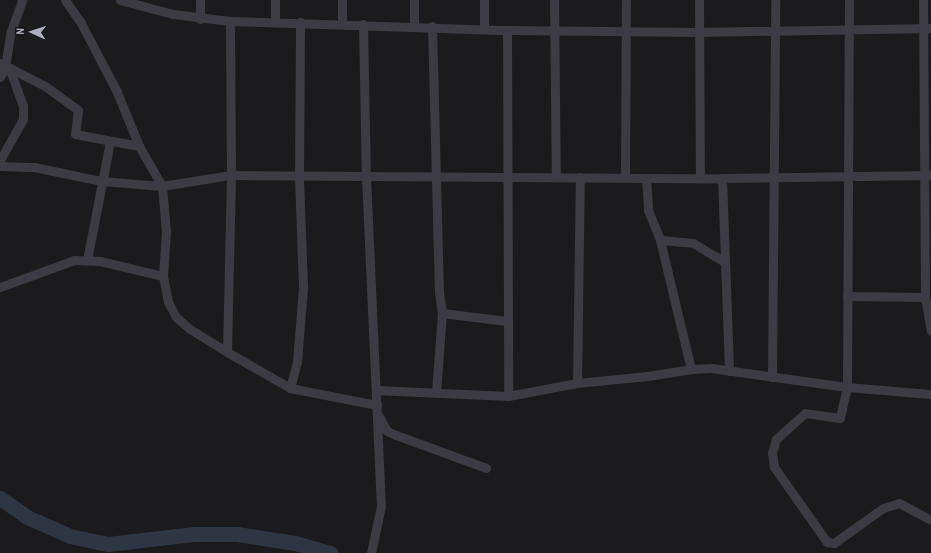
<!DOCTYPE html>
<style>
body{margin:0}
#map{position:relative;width:931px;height:553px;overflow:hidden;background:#1b1b1d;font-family:"Archivo Narrow",sans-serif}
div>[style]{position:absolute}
.river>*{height:15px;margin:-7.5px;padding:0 7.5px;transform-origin:7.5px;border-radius:7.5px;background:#2f3643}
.street>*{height:9px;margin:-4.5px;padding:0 4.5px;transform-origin:4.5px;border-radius:4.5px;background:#3c3b43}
span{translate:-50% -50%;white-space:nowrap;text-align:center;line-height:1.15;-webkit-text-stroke:4px #161618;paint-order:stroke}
.north{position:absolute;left:12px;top:12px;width:40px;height:40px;-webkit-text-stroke:3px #161618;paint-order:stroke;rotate:273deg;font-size:11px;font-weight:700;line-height:16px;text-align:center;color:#adafbd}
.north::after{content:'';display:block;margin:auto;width:14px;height:18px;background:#adafbd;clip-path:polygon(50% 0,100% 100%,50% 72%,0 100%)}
</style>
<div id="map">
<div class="river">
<div style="left:0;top:498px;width:33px;rotate:35deg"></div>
<div style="left:27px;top:517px;width:47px;rotate:23.8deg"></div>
<div style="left:70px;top:536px;width:39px;rotate:12deg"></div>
<div style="left:108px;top:544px;width:88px;rotate:-6.6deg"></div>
<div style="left:195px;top:534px;width:42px"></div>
<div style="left:237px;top:534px;width:59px;rotate:8.8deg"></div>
<div style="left:295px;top:543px;width:37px;rotate:16deg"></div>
</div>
<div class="street">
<div style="left:65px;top:0;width:28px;rotate:55deg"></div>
<div style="left:81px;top:23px;width:78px;rotate:62.4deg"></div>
<div style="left:117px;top:92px;width:58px;rotate:67.8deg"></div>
<div style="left:139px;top:146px;width:46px;rotate:60.1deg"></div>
<div style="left:162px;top:186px;width:46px;rotate:85deg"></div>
<div style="left:166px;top:232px;width:44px;rotate:93.9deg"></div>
<div style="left:163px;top:276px;width:26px;rotate:79deg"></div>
<div style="left:168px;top:302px;width:17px;rotate:62deg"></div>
<div style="left:176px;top:317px;width:18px;rotate:41deg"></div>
<div style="left:190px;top:329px;width:44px;rotate:31.9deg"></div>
<div style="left:227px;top:352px;width:73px;rotate:29.7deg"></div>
<div style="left:290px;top:388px;width:89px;rotate:11.1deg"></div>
<div style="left:120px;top:0;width:55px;rotate:14.8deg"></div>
<div style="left:173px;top:14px;width:57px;rotate:7deg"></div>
<div style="left:230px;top:21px;width:277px;rotate:1.9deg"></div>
<div style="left:507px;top:30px;width:192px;rotate:0.6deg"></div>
<div style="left:699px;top:32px;width:232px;rotate:-1deg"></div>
<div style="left:275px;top:0;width:22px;rotate:90deg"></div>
<div style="left:414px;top:0;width:25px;rotate:90deg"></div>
<div style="left:484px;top:0;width:28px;rotate:90deg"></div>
<div style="left:554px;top:0;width:177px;rotate:89.4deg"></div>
<div style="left:699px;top:0;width:178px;rotate:89.7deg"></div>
<div style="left:849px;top:0;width:387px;rotate:90.3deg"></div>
<div style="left:847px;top:387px;width:32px;rotate:103deg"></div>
<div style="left:840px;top:418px;width:35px;rotate:-172deg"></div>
<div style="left:805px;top:413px;width:39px;rotate:138deg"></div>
<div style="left:776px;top:439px;width:15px;rotate:106deg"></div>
<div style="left:772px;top:453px;width:14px;rotate:82deg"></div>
<div style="left:774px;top:467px;width:92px;rotate:54.8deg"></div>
<div style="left:827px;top:542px;width:7px;rotate:8deg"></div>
<div style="left:834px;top:543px;width:60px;rotate:-35.5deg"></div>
<div style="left:883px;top:508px;width:17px;rotate:-17deg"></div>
<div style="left:899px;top:503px;width:36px;rotate:28deg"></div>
<div style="left:923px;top:0;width:297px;rotate:89.6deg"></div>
<div style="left:925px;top:297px;width:34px;rotate:80deg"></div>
<div style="left:200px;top:19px;width:19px;rotate:-90deg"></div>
<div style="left:342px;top:24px;width:24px;rotate:-90deg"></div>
<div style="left:363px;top:24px;width:153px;rotate:88.9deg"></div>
<div style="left:366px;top:177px;width:329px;rotate:87.4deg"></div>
<div style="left:381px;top:506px;width:48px;rotate:102deg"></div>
<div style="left:432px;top:26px;width:266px;rotate:88.5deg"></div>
<div style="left:439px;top:292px;width:21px;rotate:82deg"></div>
<div style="left:442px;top:313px;width:80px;rotate:94.3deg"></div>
<div style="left:507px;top:30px;width:366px;rotate:89.8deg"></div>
<div style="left:0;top:63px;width:51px;rotate:27.1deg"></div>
<div style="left:45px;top:86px;width:41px;rotate:36deg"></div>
<div style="left:78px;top:110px;width:24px;rotate:97deg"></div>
<div style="left:75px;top:134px;width:65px;rotate:10.6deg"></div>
<div style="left:0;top:77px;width:11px;rotate:-63deg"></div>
<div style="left:5px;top:67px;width:36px;rotate:-81deg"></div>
<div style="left:11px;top:31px;width:33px;rotate:-70deg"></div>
<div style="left:0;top:160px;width:47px;rotate:-60.7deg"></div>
<div style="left:23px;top:119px;width:13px;rotate:-90deg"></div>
<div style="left:23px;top:106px;width:38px;rotate:-110deg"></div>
<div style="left:0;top:166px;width:34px;rotate:2deg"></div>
<div style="left:34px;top:167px;width:68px;rotate:11.8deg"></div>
<div style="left:101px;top:181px;width:61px;rotate:4.7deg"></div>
<div style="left:162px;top:186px;width:70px;rotate:-9.1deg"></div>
<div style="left:231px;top:175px;width:491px;rotate:0.4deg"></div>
<div style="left:722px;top:178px;width:209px;rotate:-0.8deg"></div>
<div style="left:625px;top:177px;width:177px;rotate:-89.7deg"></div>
<div style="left:646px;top:178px;width:32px;rotate:86deg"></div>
<div style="left:648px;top:210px;width:32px;rotate:68deg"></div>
<div style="left:660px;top:240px;width:133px;rotate:76.5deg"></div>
<div style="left:722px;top:178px;width:193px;rotate:87.9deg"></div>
<div style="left:660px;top:240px;width:33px;rotate:5deg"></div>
<div style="left:693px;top:243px;width:37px;rotate:31deg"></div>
<div style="left:87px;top:260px;width:120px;rotate:-79deg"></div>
<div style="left:0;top:287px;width:79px;rotate:-20deg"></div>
<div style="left:74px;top:260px;width:26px;rotate:2deg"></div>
<div style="left:100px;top:261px;width:65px;rotate:13.4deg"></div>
<div style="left:847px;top:296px;width:78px;rotate:0.7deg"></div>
<div style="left:442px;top:313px;width:65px;rotate:7deg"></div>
<div style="left:227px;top:352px;width:177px;rotate:-88.7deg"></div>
<div style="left:231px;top:175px;width:154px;rotate:-90.4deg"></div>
<div style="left:772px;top:377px;width:377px;rotate:-89.5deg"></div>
<div style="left:577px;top:383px;width:206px;rotate:-89.2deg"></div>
<div style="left:290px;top:388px;width:27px;rotate:-75deg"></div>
<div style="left:297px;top:362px;width:75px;rotate:-85.4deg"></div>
<div style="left:303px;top:287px;width:111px;rotate:-92.1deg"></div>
<div style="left:299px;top:176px;width:154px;rotate:-89.6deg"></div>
<div style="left:376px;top:390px;width:132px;rotate:2.6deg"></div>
<div style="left:508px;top:396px;width:70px;rotate:-10.7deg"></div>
<div style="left:577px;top:383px;width:71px;rotate:-5.6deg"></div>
<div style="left:648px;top:376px;width:44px;rotate:-9.2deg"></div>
<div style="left:691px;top:369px;width:20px;rotate:-3deg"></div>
<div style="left:711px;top:368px;width:137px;rotate:8deg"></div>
<div style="left:847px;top:387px;width:84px;rotate:4.8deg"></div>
<div style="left:379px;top:416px;width:17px;rotate:62deg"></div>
<div style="left:387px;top:431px;width:10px;rotate:24deg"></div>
<div style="left:396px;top:435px;width:96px;rotate:20.1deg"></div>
</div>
<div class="north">N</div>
</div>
